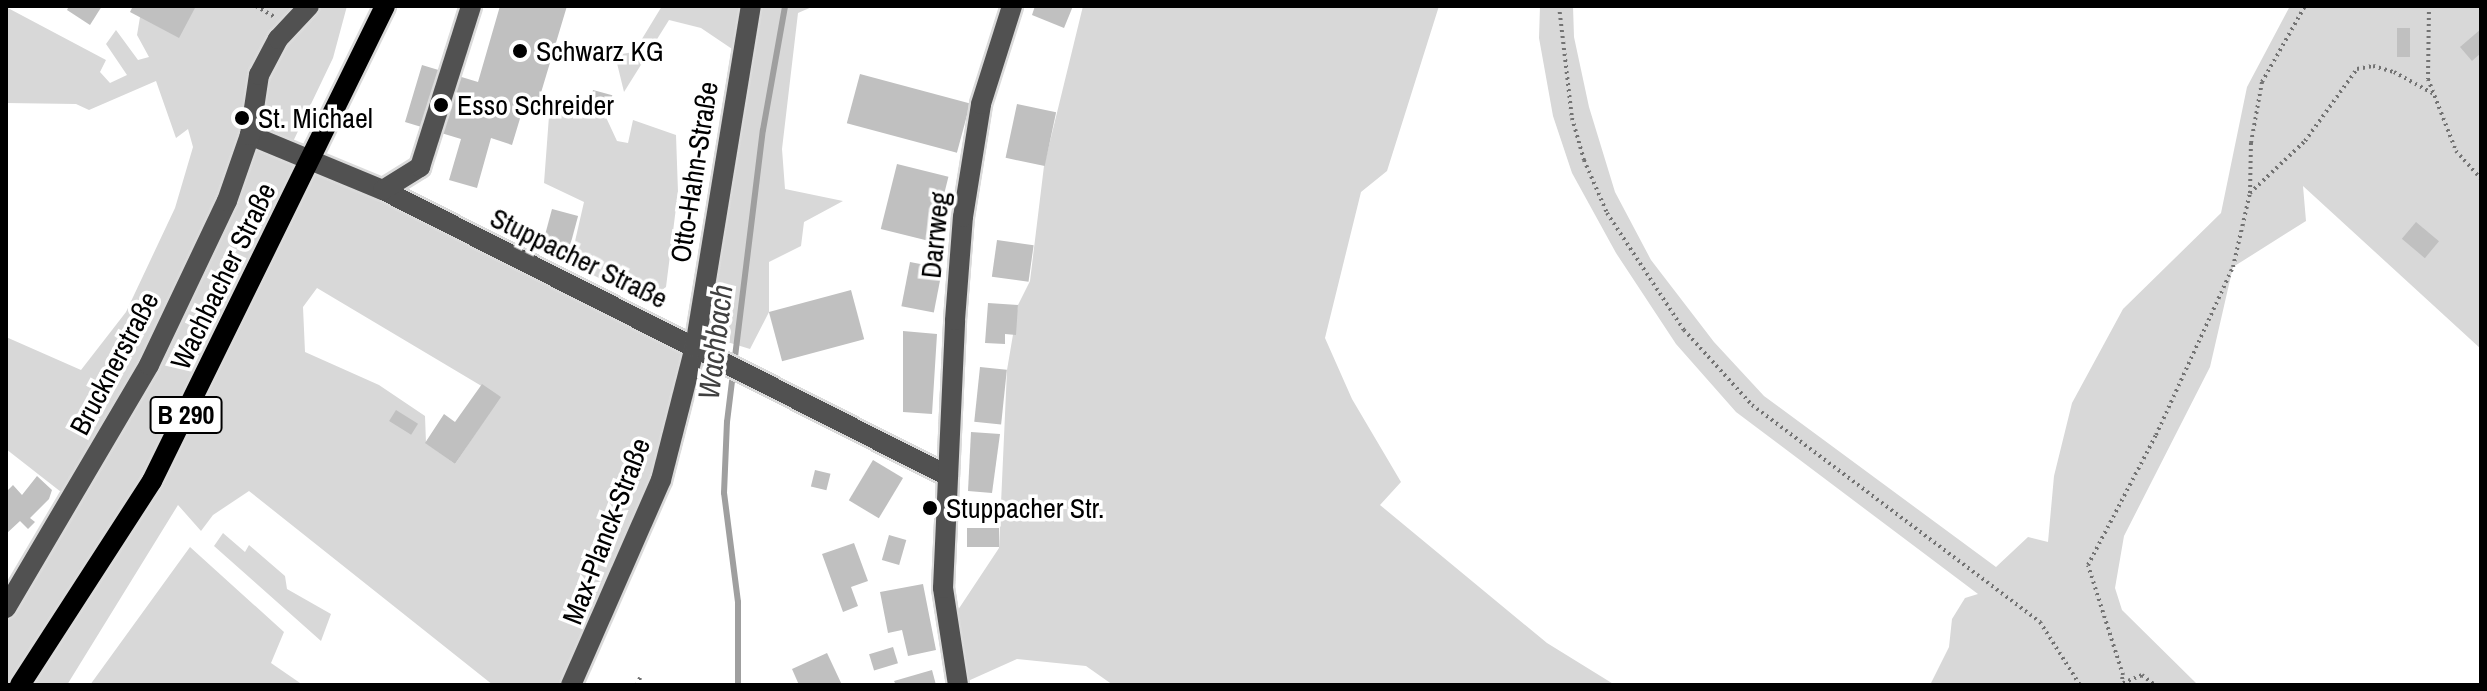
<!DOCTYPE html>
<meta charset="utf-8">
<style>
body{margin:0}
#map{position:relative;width:2487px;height:691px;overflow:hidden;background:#fff;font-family:"Archivo Narrow",sans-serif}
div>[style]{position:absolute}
.green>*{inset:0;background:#d8d8d8}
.stream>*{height:6px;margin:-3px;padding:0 3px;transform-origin:3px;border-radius:3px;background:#9f9f9f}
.building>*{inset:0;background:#c0c0c0;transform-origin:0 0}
.path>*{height:4px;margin-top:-2px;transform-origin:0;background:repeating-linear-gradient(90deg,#737373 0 2px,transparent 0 6px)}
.roads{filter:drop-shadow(2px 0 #dbdbdb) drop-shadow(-2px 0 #dbdbdb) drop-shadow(0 2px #dbdbdb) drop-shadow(0 -2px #dbdbdb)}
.minor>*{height:20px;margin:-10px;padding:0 10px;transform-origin:10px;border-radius:10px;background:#515151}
.major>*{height:20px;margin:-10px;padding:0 10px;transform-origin:10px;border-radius:10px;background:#000}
.dots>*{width:22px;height:22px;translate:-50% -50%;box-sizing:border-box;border:4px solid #fff;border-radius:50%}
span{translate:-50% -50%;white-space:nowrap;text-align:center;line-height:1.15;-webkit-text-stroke:7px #fff;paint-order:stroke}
.shield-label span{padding:2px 6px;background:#fff;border:2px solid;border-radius:6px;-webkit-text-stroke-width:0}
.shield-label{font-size:26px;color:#000;font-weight:700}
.poi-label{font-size:28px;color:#000}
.left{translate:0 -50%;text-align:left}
.street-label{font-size:28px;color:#000}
.water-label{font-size:30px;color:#404040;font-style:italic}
.frame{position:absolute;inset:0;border:8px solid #000;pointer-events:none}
</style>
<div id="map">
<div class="green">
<div style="clip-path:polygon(evenodd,196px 6px,347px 6px,333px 58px,289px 150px,695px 347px,661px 480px,571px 685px,493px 685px,249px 491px,213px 515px,201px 531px,178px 505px,67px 685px,6px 685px,6px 608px,70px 499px,6px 449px,6px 337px,81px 370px,126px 312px,175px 208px,193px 147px,188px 129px,176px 138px,156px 81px,89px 110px,76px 104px,6px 103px,6px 7px,106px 60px,100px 72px,110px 83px,127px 75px,106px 44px,116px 30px,138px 60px,149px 57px,137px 35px,140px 17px,196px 6px,317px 288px,500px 397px,455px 464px,426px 443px,425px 416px,379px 385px,305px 352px,303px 307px,317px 288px)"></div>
<div style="clip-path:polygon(662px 6px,814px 6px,798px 13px,782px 149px,785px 189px,843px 201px,804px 222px,801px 246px,769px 262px,769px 312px,750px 349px,698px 333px,741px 55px,701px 28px,669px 20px,624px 92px,615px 55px,634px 52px)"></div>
<div style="clip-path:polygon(1083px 6px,1439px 6px,1387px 171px,1361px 192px,1325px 338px,1352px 399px,1401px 482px,1380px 505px,1547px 643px,1615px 685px,1113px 685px,1086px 666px,1017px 659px,959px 685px,948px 625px,999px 548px,1007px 370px,1018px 305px,1030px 281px,1044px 166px)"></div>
<div style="clip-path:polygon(1540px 6px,1573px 6px,1574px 37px,1589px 107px,1615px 192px,1651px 260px,1714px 342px,1764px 396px,1996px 567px,2028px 537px,2048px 542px,2054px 476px,2072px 403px,2123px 309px,2221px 213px,2247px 87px,2290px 6px,2481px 6px,2481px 349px,2303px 186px,2306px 221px,2233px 267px,2210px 367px,2124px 536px,2115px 588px,2122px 610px,2198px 685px,1930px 685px,1949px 647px,1952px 619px,1965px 598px,1978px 594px,1736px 412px,1676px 344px,1616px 253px,1572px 173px,1553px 116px,1539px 38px)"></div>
<div style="clip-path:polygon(560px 103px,604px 113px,617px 141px,628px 143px,633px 120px,676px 135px,678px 192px,666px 287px,652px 297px,635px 295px,506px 234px,573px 250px,584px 202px,544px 183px,549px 116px)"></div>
<div style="clip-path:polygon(223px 533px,245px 552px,249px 545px,285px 576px,287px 589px,331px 614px,321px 641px,214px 546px)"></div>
<div style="clip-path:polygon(190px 547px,284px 632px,271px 663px,303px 685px,90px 685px)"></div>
</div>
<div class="stream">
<div style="left:738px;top:685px;width:83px;rotate:-90deg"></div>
<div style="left:738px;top:602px;width:110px;rotate:-97.3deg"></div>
<div style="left:724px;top:493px;width:71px;rotate:-87.6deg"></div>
<div style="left:727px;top:422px;width:294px;rotate:-83deg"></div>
<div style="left:763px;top:130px;width:126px;rotate:-79.9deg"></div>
</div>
<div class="building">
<div style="clip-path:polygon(69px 6px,102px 6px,90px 25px,67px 10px)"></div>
<div style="clip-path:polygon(133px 6px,196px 6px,179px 38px,130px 12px)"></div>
<div style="clip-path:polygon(500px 6px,567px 6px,537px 106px,525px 102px,512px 145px,491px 138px,477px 188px,449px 180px,461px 139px,405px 122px,422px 65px,478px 82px)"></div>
<div style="clip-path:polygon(1035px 6px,1073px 6px,1064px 28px,1032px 15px)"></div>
<div style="left:2397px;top:28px;width:13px;height:29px"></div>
<div style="clip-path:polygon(2481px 29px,2481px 53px,2472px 61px,2460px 47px)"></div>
<div style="left:860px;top:74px;width:114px;height:51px;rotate:15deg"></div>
<div style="left:593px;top:90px;width:20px;height:20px;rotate:15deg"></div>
<div style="left:1017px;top:104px;width:40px;height:55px;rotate:12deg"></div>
<div style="left:897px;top:164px;width:53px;height:67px;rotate:14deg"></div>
<div style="left:552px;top:209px;width:27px;height:34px;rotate:15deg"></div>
<div style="left:2416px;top:222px;width:30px;height:22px;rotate:40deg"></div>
<div style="left:997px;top:240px;width:37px;height:37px;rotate:8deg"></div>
<div style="left:910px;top:262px;width:33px;height:45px;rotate:11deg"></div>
<div style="left:851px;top:290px;width:51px;height:85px;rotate:75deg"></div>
<div style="clip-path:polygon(988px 303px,1018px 305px,1016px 335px,1005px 334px,1005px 344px,985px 343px)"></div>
<div style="clip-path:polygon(903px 331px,937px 334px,932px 414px,903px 412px)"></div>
<div style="left:980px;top:367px;width:27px;height:55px;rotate:6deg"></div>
<div style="clip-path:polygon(482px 384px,501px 397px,455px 464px,425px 443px,444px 414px,455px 422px)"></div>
<div style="left:396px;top:410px;width:26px;height:13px;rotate:32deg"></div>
<div style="clip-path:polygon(971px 432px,1000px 434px,992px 493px,968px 491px)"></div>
<div style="left:873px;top:460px;width:35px;height:47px;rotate:31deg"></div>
<div style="left:815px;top:470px;width:16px;height:17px;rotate:14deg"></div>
<div style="clip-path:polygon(37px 476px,52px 490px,49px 499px,30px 518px,35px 522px,28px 529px,20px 521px,6px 534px,6px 492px,13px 485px,22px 495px)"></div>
<div style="left:993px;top:500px;width:11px;height:17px"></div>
<div style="left:967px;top:528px;width:32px;height:19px"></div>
<div style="left:889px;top:535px;width:18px;height:26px;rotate:16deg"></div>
<div style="clip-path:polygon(854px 543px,868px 581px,851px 587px,858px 606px,843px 612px,822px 554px)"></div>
<div style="clip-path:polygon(923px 584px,936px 650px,908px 656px,902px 630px,888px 633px,880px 592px)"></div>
<div style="left:893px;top:647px;width:17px;height:25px;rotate:73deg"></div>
<div style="clip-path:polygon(827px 653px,842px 685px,799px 685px,792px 669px)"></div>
<div style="clip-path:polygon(932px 670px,936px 685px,896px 685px,894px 681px)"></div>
</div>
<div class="path">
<div style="left:256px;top:6px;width:21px;rotate:31deg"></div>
<div style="left:1559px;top:6px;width:113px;rotate:83.4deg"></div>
<div style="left:1572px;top:118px;width:44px;rotate:74.1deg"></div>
<div style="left:1584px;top:160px;width:58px;rotate:66.5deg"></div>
<div style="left:1607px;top:213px;width:140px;rotate:56.7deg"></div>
<div style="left:1684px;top:330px;width:101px;rotate:47.8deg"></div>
<div style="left:1752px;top:405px;width:361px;rotate:37deg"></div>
<div style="left:2040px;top:622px;width:75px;rotate:57.6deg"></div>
<div style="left:2429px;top:6px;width:73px;rotate:90.8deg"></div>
<div style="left:2428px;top:79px;width:77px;rotate:68.7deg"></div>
<div style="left:2456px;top:151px;width:38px;rotate:48deg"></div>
<div style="left:2250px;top:193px;width:76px;rotate:-43.4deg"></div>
<div style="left:2305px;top:141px;width:89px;rotate:-54.2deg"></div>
<div style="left:2357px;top:69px;width:16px;rotate:-11deg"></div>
<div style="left:2373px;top:66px;width:22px;rotate:16deg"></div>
<div style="left:2394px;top:72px;width:46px;rotate:28.8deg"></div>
<div style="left:2123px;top:683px;width:21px;rotate:-23deg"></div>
<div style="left:2142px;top:675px;width:16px;rotate:38deg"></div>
<div style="left:637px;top:685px;width:8px;rotate:-67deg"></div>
<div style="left:2121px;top:685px;width:10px;rotate:-79deg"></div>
<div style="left:2123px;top:675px;width:115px;rotate:-107.7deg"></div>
<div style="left:2088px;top:565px;width:147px;rotate:-62.4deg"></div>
<div style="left:2156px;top:435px;width:185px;rotate:-65.4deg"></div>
<div style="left:2233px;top:267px;width:76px;rotate:-77.1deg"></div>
<div style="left:2250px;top:193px;width:50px;rotate:-88.9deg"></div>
<div style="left:2251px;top:143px;width:62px;rotate:-79.8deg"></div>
<div style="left:2262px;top:82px;width:87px;rotate:-60.5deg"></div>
</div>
<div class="roads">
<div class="minor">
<div style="left:250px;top:135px;width:144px;rotate:22.5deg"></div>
<div style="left:383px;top:190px;width:633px;rotate:26.85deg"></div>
<div style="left:383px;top:190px;width:44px;rotate:-31.9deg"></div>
<div style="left:420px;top:167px;width:169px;rotate:-72.4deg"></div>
<div style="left:6px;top:608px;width:282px;rotate:-59.5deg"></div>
<div style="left:149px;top:365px;width:182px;rotate:-64.6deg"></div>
<div style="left:227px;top:201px;width:70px;rotate:-70.8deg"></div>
<div style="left:250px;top:135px;width:61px;rotate:-81.5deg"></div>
<div style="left:259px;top:75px;width:41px;rotate:-62.2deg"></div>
<div style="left:278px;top:39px;width:45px;rotate:-46.8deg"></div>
<div style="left:571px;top:685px;width:224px;rotate:-66.3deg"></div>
<div style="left:661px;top:480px;width:137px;rotate:-75.7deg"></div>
<div style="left:695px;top:347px;width:346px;rotate:-80.7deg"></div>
<div style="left:958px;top:685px;width:98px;rotate:-98.8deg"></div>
<div style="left:943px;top:588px;width:268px;rotate:-87.4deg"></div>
<div style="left:955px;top:320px;width:103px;rotate:-85.6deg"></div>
<div style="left:963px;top:217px;width:114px;rotate:-80.9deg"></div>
<div style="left:981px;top:104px;width:103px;rotate:-72.4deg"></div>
</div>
<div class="major">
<div style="left:20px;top:685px;width:243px;rotate:-57.1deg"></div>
<div style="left:152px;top:481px;width:529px;rotate:-63.87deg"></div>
</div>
</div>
<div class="dots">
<div style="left:520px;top:51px;background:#000"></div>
<div style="left:441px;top:105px;background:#000"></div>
<div style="left:242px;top:118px;background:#000"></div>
<div style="left:930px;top:508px;background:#000"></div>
</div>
<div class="shield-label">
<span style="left:186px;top:415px">B 290</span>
</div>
<div class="poi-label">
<span class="left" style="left:536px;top:51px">Schwarz KG</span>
<span class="left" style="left:457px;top:105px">Esso Schreider</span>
<span class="left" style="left:258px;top:118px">St. Michael</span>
<span class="left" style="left:946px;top:508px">Stuppacher Str.</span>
</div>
<div class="street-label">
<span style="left:694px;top:172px;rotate:-81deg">Otto-Hahn-Straße</span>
<span style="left:935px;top:235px;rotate:-84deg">Darrweg</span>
<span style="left:579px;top:258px;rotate:26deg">Stuppacher Straße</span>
<span style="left:223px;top:276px;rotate:-64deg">Wachbacher Straße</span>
<span style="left:114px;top:363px;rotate:-62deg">Brucknerstraße</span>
<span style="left:606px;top:531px;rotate:-69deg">Max-Planck-Straße</span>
</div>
<div class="water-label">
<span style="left:715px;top:342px;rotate:-83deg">Wachbach</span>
</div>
<div class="frame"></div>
</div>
